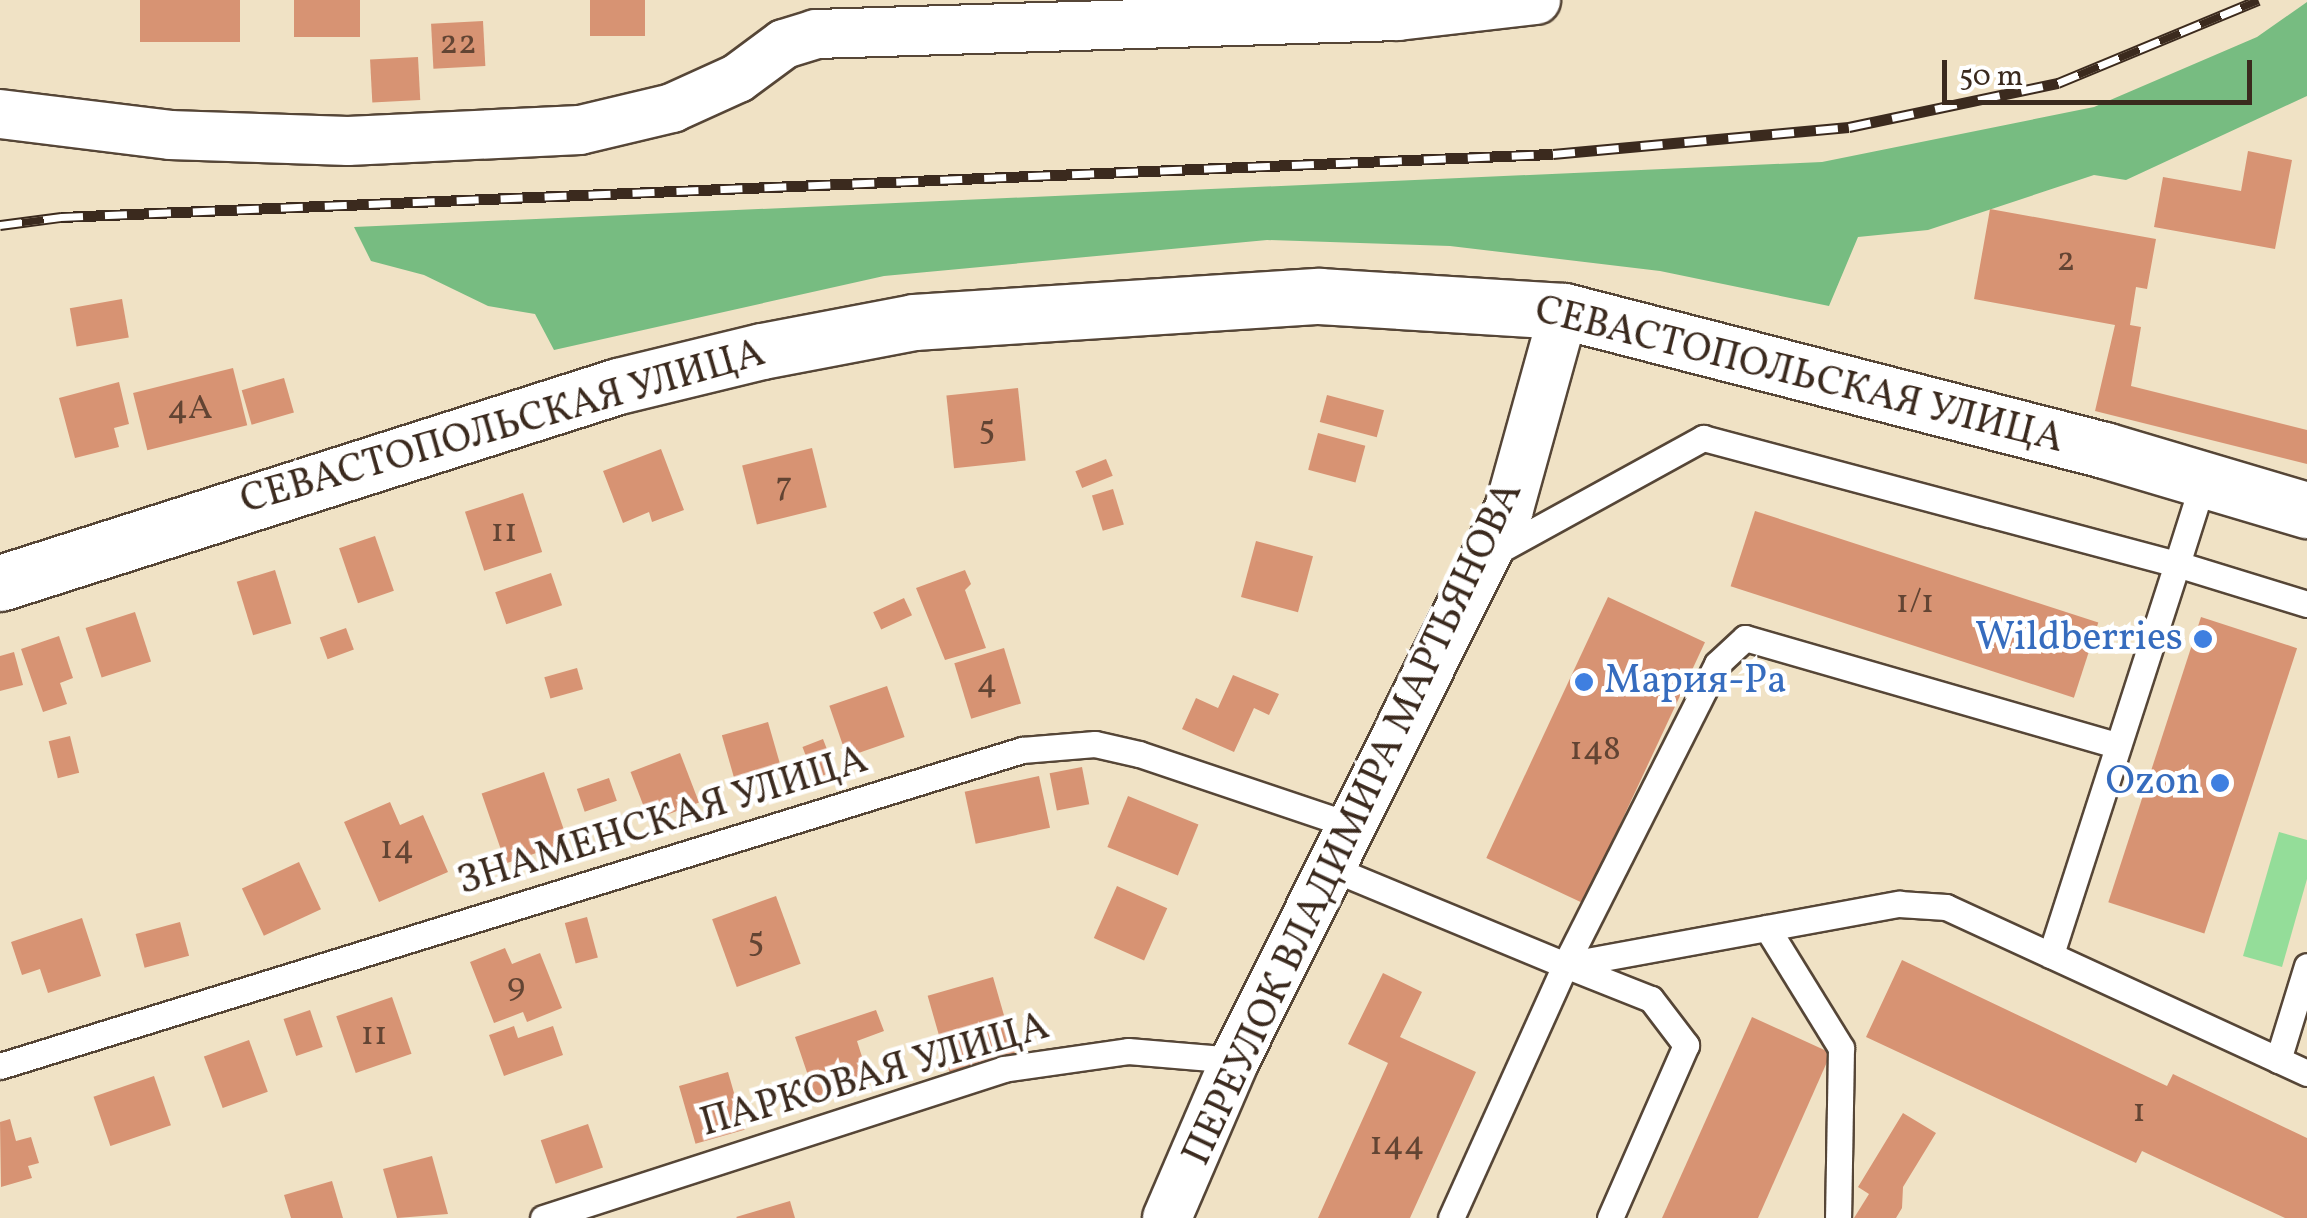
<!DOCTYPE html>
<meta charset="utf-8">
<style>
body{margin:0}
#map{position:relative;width:2307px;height:1218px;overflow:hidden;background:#f0e2c5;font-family:Vollkorn,serif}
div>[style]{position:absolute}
.green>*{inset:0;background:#94dd99}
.forest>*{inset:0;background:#77bc81}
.building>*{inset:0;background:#d79373;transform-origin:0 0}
.roads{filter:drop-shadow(2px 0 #564637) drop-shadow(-2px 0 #564637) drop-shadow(0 2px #564637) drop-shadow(0 -2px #564637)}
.lane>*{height:25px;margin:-12.5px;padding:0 12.5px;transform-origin:12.5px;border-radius:12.5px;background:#fff}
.street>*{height:48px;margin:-24px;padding:0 24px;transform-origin:24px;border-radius:24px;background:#fff}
.secondary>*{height:55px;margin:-27.5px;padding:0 27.5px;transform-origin:27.5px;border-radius:27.5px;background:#fff}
.rail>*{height:11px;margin-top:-5.5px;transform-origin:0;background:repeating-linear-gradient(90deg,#fff 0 22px,#3b2a1e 0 44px);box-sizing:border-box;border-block:2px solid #3b2a1e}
.dots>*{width:28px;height:28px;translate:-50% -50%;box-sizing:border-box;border:5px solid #fff;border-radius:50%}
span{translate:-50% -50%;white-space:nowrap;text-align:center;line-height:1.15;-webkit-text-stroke:9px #fff;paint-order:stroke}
.number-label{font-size:35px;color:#624433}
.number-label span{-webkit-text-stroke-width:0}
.street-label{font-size:40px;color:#3b2a1e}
.shop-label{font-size:40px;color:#366cbe}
.right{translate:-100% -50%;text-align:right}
.left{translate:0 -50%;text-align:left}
.scale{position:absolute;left:1942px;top:60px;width:310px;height:45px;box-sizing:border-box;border:5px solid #3b2a1e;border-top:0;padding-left:12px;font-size:30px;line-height:35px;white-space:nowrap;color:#3b2a1e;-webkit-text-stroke:8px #fff;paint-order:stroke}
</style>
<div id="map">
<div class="green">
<div style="clip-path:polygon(2279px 832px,2307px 840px,2307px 879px,2282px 967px,2243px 956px)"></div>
</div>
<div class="forest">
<div style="clip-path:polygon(2307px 2px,2307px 96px,2126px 180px,2094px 175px,1928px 230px,1858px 237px,1829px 306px,1660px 271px,1450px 246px,1267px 240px,884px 276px,554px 350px,535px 314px,488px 306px,424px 275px,371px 261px,354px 227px,1822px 162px,2094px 107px,2257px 37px)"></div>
</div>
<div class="building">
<div style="left:140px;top:0;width:100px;height:42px"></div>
<div style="left:294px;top:0;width:66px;height:37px"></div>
<div style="left:590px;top:0;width:55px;height:36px"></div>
<div style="left:483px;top:21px;width:45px;height:52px;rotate:87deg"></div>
<div style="left:418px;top:57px;width:43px;height:48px;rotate:87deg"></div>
<div style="clip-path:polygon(2248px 151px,2292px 160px,2275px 249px,2154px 227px,2163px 177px,2241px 191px)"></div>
<div style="clip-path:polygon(1990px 209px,2156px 239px,2147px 289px,2136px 287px,2130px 325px,2141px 327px,2131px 386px,2307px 430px,2307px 464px,2095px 411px,2115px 325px,1974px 299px)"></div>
<div style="left:122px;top:299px;width:39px;height:53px;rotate:80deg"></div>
<div style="left:233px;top:368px;width:59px;height:103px;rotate:76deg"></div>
<div style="left:284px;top:378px;width:36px;height:44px;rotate:74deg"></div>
<div style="clip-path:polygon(119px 382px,129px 424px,114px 428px,119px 447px,75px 458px,59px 398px)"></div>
<div style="left:1018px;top:388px;width:73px;height:72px;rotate:84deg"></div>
<div style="left:1327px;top:395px;width:59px;height:28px;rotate:15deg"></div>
<div style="left:1318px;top:433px;width:49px;height:38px;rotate:15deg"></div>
<div style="left:812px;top:448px;width:61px;height:72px;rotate:76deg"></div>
<div style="clip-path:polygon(661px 449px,684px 510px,652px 522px,649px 512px,623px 523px,603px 471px)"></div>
<div style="left:1106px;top:459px;width:18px;height:33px;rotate:68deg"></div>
<div style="left:1113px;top:489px;width:37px;height:22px;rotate:73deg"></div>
<div style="left:523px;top:493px;width:62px;height:61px;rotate:72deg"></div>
<div style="left:1755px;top:511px;width:361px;height:79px;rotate:18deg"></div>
<div style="left:375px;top:536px;width:58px;height:38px;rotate:71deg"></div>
<div style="left:1256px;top:541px;width:59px;height:58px;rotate:15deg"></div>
<div style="left:275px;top:570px;width:56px;height:40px;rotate:73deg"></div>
<div style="clip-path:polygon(965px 570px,971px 584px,965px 590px,986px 648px,945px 660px,916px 588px)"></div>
<div style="left:551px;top:573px;width:34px;height:59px;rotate:71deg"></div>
<div style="left:1608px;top:597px;width:107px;height:288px;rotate:25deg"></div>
<div style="left:904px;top:598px;width:19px;height:34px;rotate:65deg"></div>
<div style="left:135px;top:612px;width:52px;height:52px;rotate:72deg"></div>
<div style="left:2201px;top:617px;width:101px;height:300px;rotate:18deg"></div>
<div style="left:346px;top:628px;width:23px;height:28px;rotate:70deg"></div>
<div style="clip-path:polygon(59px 636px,73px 678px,60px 683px,67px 704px,43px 712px,21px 649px)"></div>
<div style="left:1004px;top:648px;width:58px;height:52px;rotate:73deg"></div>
<div style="clip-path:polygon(14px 652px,23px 685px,0 691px,0 656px)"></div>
<div style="left:577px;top:668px;width:22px;height:34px;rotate:74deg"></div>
<div style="clip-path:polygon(1233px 675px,1279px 694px,1269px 715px,1254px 708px,1234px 752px,1182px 729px,1196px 698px,1218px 708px)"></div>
<div style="left:887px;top:686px;width:54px;height:61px;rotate:71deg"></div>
<div style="left:768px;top:722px;width:53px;height:48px;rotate:74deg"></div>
<div style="left:70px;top:736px;width:38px;height:22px;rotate:76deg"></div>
<div style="left:823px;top:739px;width:34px;height:22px;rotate:69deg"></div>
<div style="left:680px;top:753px;width:53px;height:53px;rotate:69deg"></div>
<div style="left:1082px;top:767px;width:38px;height:33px;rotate:79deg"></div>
<div style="left:544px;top:772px;width:74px;height:66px;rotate:71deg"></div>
<div style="left:1039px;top:776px;width:53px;height:76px;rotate:78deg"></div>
<div style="left:609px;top:778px;width:24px;height:34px;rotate:71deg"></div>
<div style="left:1128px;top:796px;width:76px;height:55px;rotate:22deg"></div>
<div style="clip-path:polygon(390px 802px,400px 825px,423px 815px,448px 872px,379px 902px,344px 822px)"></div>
<div style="left:299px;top:862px;width:52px;height:63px;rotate:65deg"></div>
<div style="left:1117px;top:886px;width:55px;height:57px;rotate:24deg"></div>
<div style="left:776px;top:896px;width:72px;height:68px;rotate:70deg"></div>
<div style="left:587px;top:917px;width:42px;height:23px;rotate:75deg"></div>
<div style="clip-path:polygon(82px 918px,101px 976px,48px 993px,40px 969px,22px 975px,11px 942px)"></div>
<div style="left:180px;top:922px;width:35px;height:46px;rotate:75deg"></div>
<div style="clip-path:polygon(505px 948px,512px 964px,540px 953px,562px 1008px,527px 1022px,523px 1012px,494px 1023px,470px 962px)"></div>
<div style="clip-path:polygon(1902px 960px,2167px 1086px,2173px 1074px,2307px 1138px,2307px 1218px,2285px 1218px,2142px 1151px,2136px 1163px,1866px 1037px)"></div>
<div style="clip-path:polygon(1383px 973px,1422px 992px,1400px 1037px,1476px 1072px,1410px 1218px,1318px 1218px,1388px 1063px,1348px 1044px)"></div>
<div style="left:993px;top:977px;width:81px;height:68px;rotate:74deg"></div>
<div style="left:392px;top:997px;width:60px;height:59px;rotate:71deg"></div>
<div style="left:310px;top:1010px;width:39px;height:28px;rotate:71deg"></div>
<div style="clip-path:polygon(876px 1010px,884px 1031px,857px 1041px,870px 1082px,816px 1099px,795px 1037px)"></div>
<div style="clip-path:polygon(1752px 1017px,1831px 1053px,1758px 1218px,1662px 1218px)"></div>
<div style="clip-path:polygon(514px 1026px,518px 1038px,553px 1026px,563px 1055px,504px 1076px,489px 1035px)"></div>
<div style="left:249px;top:1040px;width:55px;height:48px;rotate:70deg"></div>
<div style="left:728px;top:1072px;width:60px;height:51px;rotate:74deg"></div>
<div style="left:154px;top:1076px;width:52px;height:64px;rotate:71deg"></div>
<div style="clip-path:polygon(1903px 1113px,1936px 1133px,1903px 1187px,1902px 1208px,1896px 1218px,1854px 1218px,1869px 1194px,1858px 1187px)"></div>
<div style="clip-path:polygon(10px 1119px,16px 1141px,31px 1137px,39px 1163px,28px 1166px,32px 1178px,1px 1187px,0 1122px)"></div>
<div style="left:588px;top:1124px;width:46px;height:50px;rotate:71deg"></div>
<div style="clip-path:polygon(432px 1156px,448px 1214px,397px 1218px,383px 1169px)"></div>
<div style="clip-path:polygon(332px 1181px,343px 1218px,291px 1218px,284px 1195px)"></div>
<div style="clip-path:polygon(790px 1201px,795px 1218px,737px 1218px,736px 1217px)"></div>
</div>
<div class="roads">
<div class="lane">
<div style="left:2204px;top:479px;width:89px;rotate:107.6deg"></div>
<div style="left:2177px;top:564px;width:136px;rotate:17.1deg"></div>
<div style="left:1494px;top:553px;width:239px;rotate:-28.8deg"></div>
<div style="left:1703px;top:438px;width:490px;rotate:14.9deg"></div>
<div style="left:2177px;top:564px;width:411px;rotate:107.9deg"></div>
<div style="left:1331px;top:868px;width:253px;rotate:22.5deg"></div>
<div style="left:1565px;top:965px;width:340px;rotate:-10.4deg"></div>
<div style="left:1899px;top:904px;width:47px;rotate:3.7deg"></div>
<div style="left:1946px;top:907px;width:397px;rotate:24.7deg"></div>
<div style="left:1767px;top:928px;width:141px;rotate:58.3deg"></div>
<div style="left:1841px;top:1048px;width:170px;rotate:91deg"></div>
<div style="left:1565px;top:965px;width:337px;rotate:-63.2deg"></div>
<div style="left:1717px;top:664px;width:38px;rotate:-43deg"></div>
<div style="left:1745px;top:638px;width:388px;rotate:16.1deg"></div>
<div style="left:2278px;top:1060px;width:98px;rotate:-72.9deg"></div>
<div style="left:0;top:1066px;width:1070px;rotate:-17.18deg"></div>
<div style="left:1022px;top:750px;width:73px;rotate:-4.7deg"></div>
<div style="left:1095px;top:744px;width:45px;rotate:12.8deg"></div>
<div style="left:1139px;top:754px;width:223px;rotate:18.6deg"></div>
<div style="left:543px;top:1218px;width:484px;rotate:-17.9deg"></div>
<div style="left:1003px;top:1069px;width:126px;rotate:-8.2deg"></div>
<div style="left:1128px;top:1051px;width:107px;rotate:4.8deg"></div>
<div style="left:1451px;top:1218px;width:277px;rotate:-65.7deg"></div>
<div style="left:1565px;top:965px;width:92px;rotate:21.6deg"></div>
<div style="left:1651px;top:999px;width:58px;rotate:52.7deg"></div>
<div style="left:1686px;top:1045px;width:189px;rotate:113.7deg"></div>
</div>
<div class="street">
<div style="left:0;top:114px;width:171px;rotate:7deg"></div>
<div style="left:170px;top:135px;width:178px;rotate:1.9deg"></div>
<div style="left:348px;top:141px;width:232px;rotate:-2.7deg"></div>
<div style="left:580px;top:130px;width:95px;rotate:-13.4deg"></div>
<div style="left:672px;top:108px;width:72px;rotate:-24.4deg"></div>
<div style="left:738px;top:78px;width:57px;rotate:-36.5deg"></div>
<div style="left:784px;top:44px;width:34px;rotate:-17deg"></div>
<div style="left:816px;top:34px;width:582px;rotate:-1.77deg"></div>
<div style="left:1398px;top:16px;width:139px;rotate:-6.6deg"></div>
<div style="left:1167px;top:1218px;width:172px;rotate:-66.7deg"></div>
<div style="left:1235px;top:1060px;width:615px;rotate:-63.56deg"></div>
<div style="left:1509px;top:509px;width:205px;rotate:-74.5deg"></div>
</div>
<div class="secondary">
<div style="left:0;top:583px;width:649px;rotate:-17.68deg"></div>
<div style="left:618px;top:386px;width:148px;rotate:-13.7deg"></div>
<div style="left:762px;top:351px;width:155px;rotate:-10.8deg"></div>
<div style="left:914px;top:322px;width:406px;rotate:-3.7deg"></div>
<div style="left:1319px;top:296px;width:245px;rotate:3.5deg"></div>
<div style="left:1564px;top:311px;width:558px;rotate:14.43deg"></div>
<div style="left:2104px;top:450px;width:212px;rotate:16.5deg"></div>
</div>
</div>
<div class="rail">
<div style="left:0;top:225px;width:62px;rotate:-7.5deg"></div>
<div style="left:61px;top:217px;width:1493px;rotate:-2.42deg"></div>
<div style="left:1553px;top:154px;width:297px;rotate:-5.2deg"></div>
<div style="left:1849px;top:127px;width:214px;rotate:-11.9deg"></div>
<div style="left:2058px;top:83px;width:217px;rotate:-22.5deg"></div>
</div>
<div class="dots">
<div style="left:2203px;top:639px;background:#3f7fe0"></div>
<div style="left:1584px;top:682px;background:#3f7fe0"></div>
<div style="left:2220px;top:783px;background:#3f7fe0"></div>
</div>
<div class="number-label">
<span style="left:458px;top:44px">22</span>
<span style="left:2066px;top:261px">2</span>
<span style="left:190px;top:409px">4А</span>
<span style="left:987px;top:429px">5</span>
<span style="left:784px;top:486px">7</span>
<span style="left:504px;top:532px">11</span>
<span style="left:1915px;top:603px">1/1</span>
<span style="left:987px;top:683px">4</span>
<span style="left:1595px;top:750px">148</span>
<span style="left:397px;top:849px">14</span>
<span style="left:756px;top:941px">5</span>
<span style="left:516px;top:986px">9</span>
<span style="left:374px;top:1035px">11</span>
<span style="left:2139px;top:1112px">1</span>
<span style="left:1397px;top:1145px">144</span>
</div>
<div class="street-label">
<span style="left:1799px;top:376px;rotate:14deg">СЕВАСТОПОЛЬСКАЯ УЛИЦА</span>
<span style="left:503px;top:428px;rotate:-16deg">СЕВАСТОПОЛЬСКАЯ УЛИЦА</span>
<span style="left:663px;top:822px;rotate:-17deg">ЗНАМЕНСКАЯ УЛИЦА</span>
<span style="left:1354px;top:824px;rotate:-65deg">ПЕРЕУЛОК ВЛАДИМИРА МАРТЬЯНОВА</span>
<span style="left:875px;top:1076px;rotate:-16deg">ПАРКОВАЯ УЛИЦА</span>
</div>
<div class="shop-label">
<span class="right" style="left:2183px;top:639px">Wildberries</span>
<span class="left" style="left:1604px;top:682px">Мария-Ра</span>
<span class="right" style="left:2200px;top:783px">Ozon</span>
</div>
<div class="scale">50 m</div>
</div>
